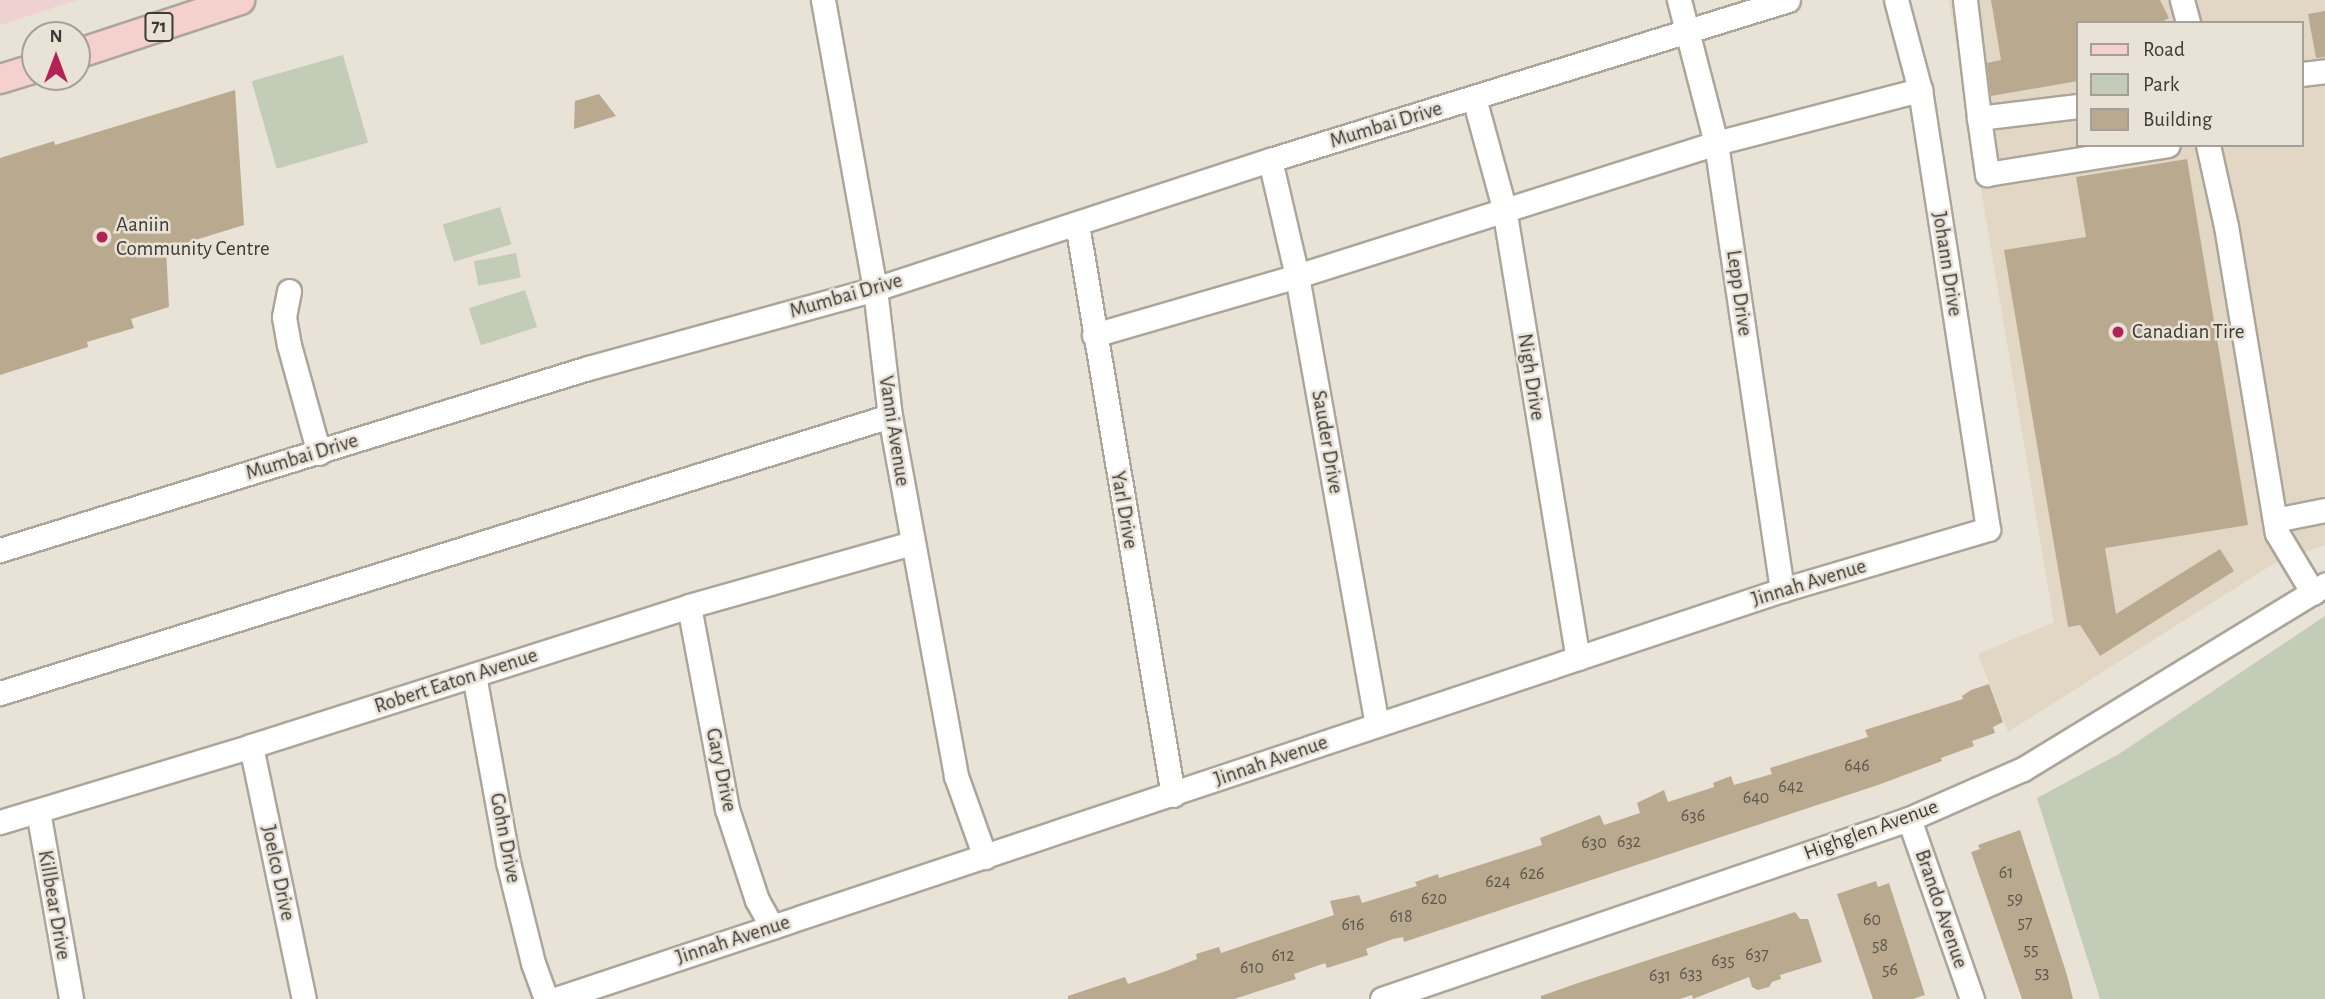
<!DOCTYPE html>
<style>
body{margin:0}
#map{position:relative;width:2325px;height:999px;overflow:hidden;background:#e9e2d7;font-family:"Alegreya Sans",sans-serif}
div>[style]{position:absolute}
.built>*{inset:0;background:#e1d7c4}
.industrial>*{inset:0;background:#edd2d1}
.green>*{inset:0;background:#c2ccb6;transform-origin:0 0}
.building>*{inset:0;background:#b9aa8f}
.roads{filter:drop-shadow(2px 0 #aba59a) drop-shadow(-2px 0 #aba59a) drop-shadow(0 2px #aba59a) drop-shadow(0 -2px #aba59a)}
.minor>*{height:23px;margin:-11.5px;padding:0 11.5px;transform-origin:11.5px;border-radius:11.5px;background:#fff}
.major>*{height:28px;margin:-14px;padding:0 14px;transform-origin:14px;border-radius:14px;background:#f4d1cd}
.dots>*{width:19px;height:19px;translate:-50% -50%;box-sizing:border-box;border:4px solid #e9e2d7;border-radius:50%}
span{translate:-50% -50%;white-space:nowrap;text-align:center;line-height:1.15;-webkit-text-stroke:5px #e9e2d7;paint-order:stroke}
.number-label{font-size:18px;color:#5d574d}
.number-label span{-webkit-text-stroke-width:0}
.shield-label span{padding:2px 5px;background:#e9e2d7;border:2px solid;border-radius:5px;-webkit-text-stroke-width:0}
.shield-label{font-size:19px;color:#3e3b37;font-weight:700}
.street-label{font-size:21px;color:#3e3b37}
.poi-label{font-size:21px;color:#3e3b37}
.left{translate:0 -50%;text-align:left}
.legend{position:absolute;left:2076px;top:21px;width:228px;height:126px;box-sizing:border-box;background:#e9e2d7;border:2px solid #a59f97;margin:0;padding:9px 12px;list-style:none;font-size:21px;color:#3e3b37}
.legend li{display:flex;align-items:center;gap:14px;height:35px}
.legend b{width:35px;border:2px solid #a59f97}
.north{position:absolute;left:21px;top:21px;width:70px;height:70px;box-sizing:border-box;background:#e9e2d7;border:2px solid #a59f97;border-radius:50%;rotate:0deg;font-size:19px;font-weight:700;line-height:28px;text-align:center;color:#3e3b37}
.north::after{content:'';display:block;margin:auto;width:24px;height:32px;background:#b22255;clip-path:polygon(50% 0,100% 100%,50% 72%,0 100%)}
</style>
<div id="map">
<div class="built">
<div style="clip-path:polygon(evenodd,1949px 0,2325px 0,2325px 545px,2278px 561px,2008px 732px,1978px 654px,2054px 622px,1949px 0,2078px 23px,2302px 23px,2302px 145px,2078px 145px,2078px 23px)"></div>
</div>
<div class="industrial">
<div style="clip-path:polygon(0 0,78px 0,0 25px)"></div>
</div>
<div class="green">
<div style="left:343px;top:55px;width:91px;height:95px;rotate:74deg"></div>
<div style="left:500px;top:207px;width:39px;height:60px;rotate:73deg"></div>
<div style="left:516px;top:253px;width:25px;height:43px;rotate:79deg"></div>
<div style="left:525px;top:290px;width:39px;height:59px;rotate:72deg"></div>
<div style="clip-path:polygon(2325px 616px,2325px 999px,2100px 999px,2037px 798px,2119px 754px)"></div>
</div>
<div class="building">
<div style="clip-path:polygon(1991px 0,2160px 0,2169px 18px,2160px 23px,2078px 23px,2078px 81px,1991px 96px,1987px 63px,2001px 60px)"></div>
<div style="clip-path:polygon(2325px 11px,2325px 57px,2316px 58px,2308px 14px)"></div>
<div style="clip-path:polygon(235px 90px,244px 225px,166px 249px,169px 307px,131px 319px,134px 328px,87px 342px,88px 347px,0 375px,0 158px,54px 141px,55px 145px)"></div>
<div style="clip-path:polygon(599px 94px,616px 116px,574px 129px,575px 101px)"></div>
<div style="clip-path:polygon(2187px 159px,2248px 525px,2105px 548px,2116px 614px,2220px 549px,2234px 571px,2100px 656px,2080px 625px,2068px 627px,2004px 250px,2086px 237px,2076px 177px)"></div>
<div style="clip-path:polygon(1989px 684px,2003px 722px,1993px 727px,1995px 733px,1972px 741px,1974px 746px,1941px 758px,1942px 761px,1878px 785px,1404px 942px,1403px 937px,1393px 939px,1366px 949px,1368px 955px,1327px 968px,1325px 963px,1294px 974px,1296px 979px,1234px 999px,1068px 999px,1068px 996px,1125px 977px,1128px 984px,1166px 971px,1197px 959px,1196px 954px,1219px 947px,1221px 953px,1334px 915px,1330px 901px,1359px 895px,1362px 903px,1417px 886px,1415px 882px,1438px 874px,1439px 878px,1542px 845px,1540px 838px,1597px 816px,1600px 815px,1604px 825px,1640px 813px,1637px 803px,1664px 790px,1668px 802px,1714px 787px,1713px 783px,1731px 776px,1734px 785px,1772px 774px,1770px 768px,1868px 737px,1865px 730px,1963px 699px,1962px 696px,1971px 690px)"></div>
<div style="clip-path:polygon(2020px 830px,2067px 975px,2073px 999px,2022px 999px,1971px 852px,1980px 849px,1978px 845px)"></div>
<div style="clip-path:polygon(1876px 881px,1878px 887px,1889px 883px,1925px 995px,1913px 999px,1873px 999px,1837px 894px)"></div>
<div style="clip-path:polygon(1795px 912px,1800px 919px,1808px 919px,1822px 962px,1780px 975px,1781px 979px,1772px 982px,1769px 987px,1758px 990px,1752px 987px,1749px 977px,1693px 999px,1692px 995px,1680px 999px,1541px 999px,1541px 996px,1581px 982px)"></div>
</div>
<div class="roads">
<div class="minor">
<div style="left:823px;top:0;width:294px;rotate:79.8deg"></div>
<div style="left:875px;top:289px;width:128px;rotate:83.3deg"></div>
<div style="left:890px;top:416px;width:366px;rotate:79.6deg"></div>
<div style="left:956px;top:776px;width:86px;rotate:70.3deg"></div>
<div style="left:1679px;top:0;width:148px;rotate:75.5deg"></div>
<div style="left:1716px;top:143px;width:452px;rotate:81.6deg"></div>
<div style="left:1965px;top:0;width:119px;rotate:83.2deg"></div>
<div style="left:2182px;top:0;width:24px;rotate:75deg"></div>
<div style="left:2302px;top:74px;width:23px;rotate:-7deg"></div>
<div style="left:1474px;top:98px;width:114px;rotate:74.7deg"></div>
<div style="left:1504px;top:208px;width:456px;rotate:80.7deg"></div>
<div style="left:2078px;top:106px;width:100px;rotate:173.1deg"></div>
<div style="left:1979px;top:118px;width:57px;rotate:81.9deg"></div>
<div style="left:1987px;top:174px;width:183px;rotate:-9.1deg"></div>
<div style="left:2208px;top:145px;width:83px;rotate:77.5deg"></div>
<div style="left:2226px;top:226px;width:311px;rotate:80.6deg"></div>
<div style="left:2277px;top:533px;width:70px;rotate:59deg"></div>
<div style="left:1270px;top:160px;width:119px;rotate:76.9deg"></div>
<div style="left:1297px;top:276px;width:455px;rotate:79.9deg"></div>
<div style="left:1077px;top:224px;width:579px;rotate:80.46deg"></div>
<div style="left:289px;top:291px;width:26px;rotate:101deg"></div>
<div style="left:284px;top:317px;width:28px;rotate:80deg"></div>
<div style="left:289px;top:345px;width:112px;rotate:74.5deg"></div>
<div style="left:1094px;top:335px;width:211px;rotate:-16.2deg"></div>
<div style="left:1297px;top:276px;width:440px;rotate:-17.6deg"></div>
<div style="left:1716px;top:143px;width:211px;rotate:-14.6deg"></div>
<div style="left:2275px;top:520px;width:51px;rotate:-11.3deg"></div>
<div style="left:0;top:550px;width:616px;rotate:-17.2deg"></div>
<div style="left:588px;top:368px;width:298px;rotate:-15.4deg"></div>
<div style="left:875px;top:289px;width:416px;rotate:-18.1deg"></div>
<div style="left:1270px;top:160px;width:542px;rotate:-17.16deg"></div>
<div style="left:689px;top:606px;width:207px;rotate:79.4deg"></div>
<div style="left:727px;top:809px;width:96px;rotate:71.8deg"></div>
<div style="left:757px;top:900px;width:31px;rotate:61deg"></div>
<div style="left:474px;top:675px;width:190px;rotate:79.7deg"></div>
<div style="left:508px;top:862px;width:104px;rotate:76.1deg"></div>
<div style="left:533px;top:963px;width:38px;rotate:70deg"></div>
<div style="left:0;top:693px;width:932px;rotate:-17.29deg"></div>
<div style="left:251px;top:746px;width:258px;rotate:78.2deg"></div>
<div style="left:38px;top:811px;width:191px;rotate:80deg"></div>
<div style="left:1909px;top:819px;width:191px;rotate:70.7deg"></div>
<div style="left:0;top:822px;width:262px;rotate:-16.8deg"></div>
<div style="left:251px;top:746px;width:460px;rotate:-17.7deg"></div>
<div style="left:689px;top:606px;width:232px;rotate:-15.8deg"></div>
<div style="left:556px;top:999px;width:1292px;rotate:-18.45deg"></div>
<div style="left:1782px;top:590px;width:215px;rotate:-16.5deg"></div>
<div style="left:1988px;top:529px;width:444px;rotate:-98.8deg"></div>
<div style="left:1920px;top:90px;width:93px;rotate:-104.9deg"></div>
<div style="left:1382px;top:999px;width:557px;rotate:-18.86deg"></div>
<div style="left:1909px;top:819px;width:124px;rotate:-23.7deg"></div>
<div style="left:2023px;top:769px;width:354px;rotate:-31.4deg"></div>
</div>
<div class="major">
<div style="left:77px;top:54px;width:172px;rotate:-18.3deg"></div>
<div style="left:0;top:79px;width:37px;rotate:-17deg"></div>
</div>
</div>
<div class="dots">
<div style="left:102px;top:237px;background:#b22255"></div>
<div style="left:2118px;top:332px;background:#b22255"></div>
</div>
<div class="number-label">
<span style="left:1857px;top:766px">646</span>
<span style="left:1791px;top:787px">642</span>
<span style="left:1756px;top:798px">640</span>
<span style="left:1693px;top:816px">636</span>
<span style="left:1629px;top:842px">632</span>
<span style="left:1594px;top:843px">630</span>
<span style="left:2006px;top:873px">61</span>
<span style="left:1532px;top:874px">626</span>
<span style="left:1498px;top:882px">624</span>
<span style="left:1434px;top:899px">620</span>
<span style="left:2015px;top:899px">59</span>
<span style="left:1401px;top:917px">618</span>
<span style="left:1872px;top:920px">60</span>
<span style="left:2025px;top:923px">57</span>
<span style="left:1353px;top:925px">616</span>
<span style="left:1880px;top:946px">58</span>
<span style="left:2031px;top:950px">55</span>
<span style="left:1757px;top:955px">637</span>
<span style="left:1283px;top:956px">612</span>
<span style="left:1723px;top:961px">635</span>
<span style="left:1252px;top:968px">610</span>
<span style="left:1890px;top:970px">56</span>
<span style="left:2042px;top:973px">53</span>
<span style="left:1691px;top:974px">633</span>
<span style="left:1660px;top:976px">631</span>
</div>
<div class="shield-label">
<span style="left:159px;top:27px">71</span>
</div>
<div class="street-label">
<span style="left:1386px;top:125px;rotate:-17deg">Mumbai Drive</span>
<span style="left:1947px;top:264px;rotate:81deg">Johann Drive</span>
<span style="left:1739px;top:293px;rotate:82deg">Lepp Drive</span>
<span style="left:846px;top:296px;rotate:-16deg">Mumbai Drive</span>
<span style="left:1531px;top:377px;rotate:81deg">Nigh Drive</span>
<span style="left:894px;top:431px;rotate:81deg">Vanni Avenue</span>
<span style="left:1327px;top:442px;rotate:80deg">Sauder Drive</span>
<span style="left:302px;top:457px;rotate:-17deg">Mumbai Drive</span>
<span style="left:1124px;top:510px;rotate:80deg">Yarl Drive</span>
<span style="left:1809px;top:583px;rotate:-17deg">Jinnah Avenue</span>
<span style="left:456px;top:681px;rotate:-18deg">Robert Eaton Avenue</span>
<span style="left:1271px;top:761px;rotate:-19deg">Jinnah Avenue</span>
<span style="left:721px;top:770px;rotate:78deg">Gary Drive</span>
<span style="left:1871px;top:830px;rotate:-20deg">Highglen Avenue</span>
<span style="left:505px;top:838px;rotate:79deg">Gohn Drive</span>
<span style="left:278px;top:873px;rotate:78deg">Joelco Drive</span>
<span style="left:54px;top:905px;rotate:80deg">Killbear Drive</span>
<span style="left:1941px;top:909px;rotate:71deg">Brando Avenue</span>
<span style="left:733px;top:940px;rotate:-18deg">Jinnah Avenue</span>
</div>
<div class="poi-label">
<span class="left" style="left:116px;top:237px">Aaniin<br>Community Centre</span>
<span class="left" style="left:2132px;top:332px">Canadian Tire</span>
</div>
<ul class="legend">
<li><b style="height:9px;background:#f4d1cd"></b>Road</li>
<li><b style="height:19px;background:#c2ccb6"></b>Park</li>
<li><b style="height:19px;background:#b9aa8f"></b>Building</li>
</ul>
<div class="north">N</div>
</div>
